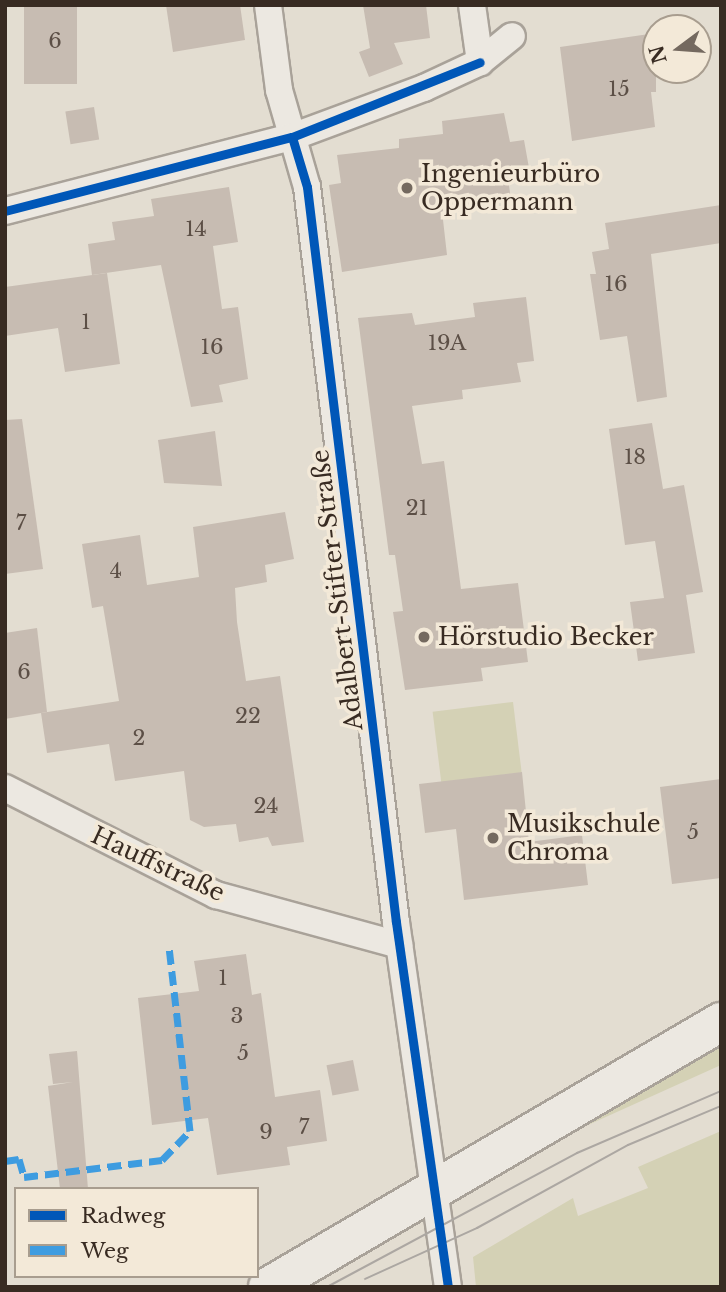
<!DOCTYPE html>
<meta charset="utf-8">
<style>
body{margin:0}
#map{position:relative;width:726px;height:1292px;overflow:hidden;background:#e3ddd1;font-family:"Libre Baskerville",serif}
div>[style]{position:absolute}
.green>*{inset:0;background:#d4d1b5;transform-origin:0 0}
.building>*{inset:0;background:#c7bcb2;transform-origin:0 0}
.roads{filter:drop-shadow(2px 0 #a9a299) drop-shadow(-2px 0 #a9a299) drop-shadow(0 2px #a9a299) drop-shadow(0 -2px #a9a299)}
.street>*{height:26px;margin:-13px;padding:0 13px;transform-origin:13px;border-radius:13px;background:#ece8e1}
.secondary>*{height:38px;margin:-19px;padding:0 19px;transform-origin:19px;border-radius:19px;background:#ece8e1}
.tram>*{height:2px;margin:-1px;padding:0 1px;transform-origin:1px;border-radius:1px;background:#aca7a2}
.quiet>*{height:7px;margin-top:-3.5px;transform-origin:0;background:repeating-linear-gradient(90deg,#3e9ce0 0 14px,transparent 0 21px)}
.cycleway>*{height:9px;margin:-4.5px;padding:0 4.5px;transform-origin:4.5px;border-radius:4.5px;background:#0057b8}
.dots>*{width:19px;height:19px;translate:-50% -50%;box-sizing:border-box;border:4px solid #f3e9d8;border-radius:50%}
span{translate:-50% -50%;white-space:nowrap;text-align:center;line-height:1.15;-webkit-text-stroke:7px #f3e9d8;paint-order:stroke}
.number-label{font-size:21px;color:#5c4f46}
.number-label span{-webkit-text-stroke-width:0}
.poi-label{font-size:24px;color:#382b22}
.left{translate:0 -50%;text-align:left}
.street-label{font-size:24px;color:#382b22}
.frame{position:absolute;inset:0;border:7px solid #382b22;pointer-events:none}
.legend{position:absolute;left:14px;top:1187px;width:245px;height:91px;box-sizing:border-box;background:#f3e9d8;border:2px solid #a89d8f;margin:0;padding:9px 12px;list-style:none;font-size:21px;color:#382b22}
.legend li{display:flex;align-items:center;gap:14px;height:35px}
.legend b{width:35px;border:2px solid #a89d8f}
.north{position:absolute;left:642px;top:14px;width:70px;height:70px;box-sizing:border-box;background:#f3e9d8;border:2px solid #a89d8f;border-radius:50%;rotate:254deg;font-size:19px;font-weight:700;line-height:28px;text-align:center;color:#382b22}
.north::after{content:'';display:block;margin:auto;width:24px;height:32px;background:#74695f;clip-path:polygon(50% 0,100% 100%,50% 72%,0 100%)}
</style>
<div id="map">
<div class="green">
<div style="left:513px;top:702px;width:71px;height:81px;rotate:83deg"></div>
<div style="clip-path:polygon(721px 1037px,721px 1065px,557px 1139px)"></div>
<div style="clip-path:polygon(721px 1131px,721px 1287px,476px 1287px,473px 1257px,573px 1198px,578px 1216px,648px 1188px,638px 1167px)"></div>
</div>
<div class="building">
<div style="left:24px;top:5px;width:53px;height:79px"></div>
<div style="clip-path:polygon(166px 5px,240px 5px,245px 40px,173px 52px)"></div>
<div style="clip-path:polygon(363px 5px,426px 5px,430px 38px,394px 43px,403px 64px,369px 77px,359px 52px,370px 48px)"></div>
<div style="clip-path:polygon(656px 33px,656px 92px,651px 92px,655px 127px,572px 141px,560px 47px)"></div>
<div style="left:94px;top:107px;width:33px;height:29px;rotate:81deg"></div>
<div style="clip-path:polygon(504px 113px,510px 142px,524px 140px,529px 168px,507px 171px,511px 200px,442px 211px,447px 255px,342px 272px,329px 185px,341px 183px,337px 155px,399px 148px,399px 139px,443px 134px,442px 121px)"></div>
<div style="clip-path:polygon(229px 187px,238px 242px,213px 246px,222px 309px,238px 307px,248px 379px,219px 385px,223px 402px,191px 407px,161px 265px,92px 275px,88px 244px,115px 240px,112px 222px,154px 216px,151px 199px)"></div>
<div style="clip-path:polygon(721px 205px,721px 243px,651px 254px,667px 397px,637px 402px,627px 336px,600px 340px,590px 274px,596px 274px,592px 252px,609px 249px,605px 223px)"></div>
<div style="clip-path:polygon(107px 273px,120px 364px,65px 372px,58px 328px,5px 336px,5px 287px)"></div>
<div style="clip-path:polygon(526px 297px,534px 361px,517px 363px,521px 382px,462px 390px,463px 399px,412px 406px,422px 464px,444px 461px,461px 589px,518px 583px,528px 662px,481px 668px,483px 681px,405px 690px,393px 612px,403px 611px,395px 555px,389px 555px,358px 318px,412px 313px,415px 325px,475px 317px,473px 303px)"></div>
<div style="clip-path:polygon(22px 419px,43px 569px,5px 574px,5px 420px)"></div>
<div style="clip-path:polygon(652px 423px,663px 489px,684px 485px,703px 592px,686px 595px,695px 653px,638px 661px,630px 602px,664px 598px,655px 541px,625px 545px,609px 429px)"></div>
<div style="clip-path:polygon(215px 431px,222px 486px,164px 483px,158px 440px)"></div>
<div style="clip-path:polygon(285px 512px,294px 559px,265px 565px,267px 582px,235px 588px,237px 622px,246px 681px,280px 676px,304px 842px,272px 846px,268px 837px,239px 842px,236px 824px,204px 827px,190px 820px,184px 771px,115px 781px,109px 744px,47px 753px,41px 713px,119px 701px,103px 606px,92px 608px,82px 544px,140px 535px,147px 585px,199px 577px,193px 527px)"></div>
<div style="clip-path:polygon(37px 628px,47px 712px,5px 719px,5px 633px)"></div>
<div style="clip-path:polygon(522px 772px,529px 842px,582px 835px,588px 885px,464px 900px,456px 829px,425px 833px,419px 784px)"></div>
<div style="clip-path:polygon(721px 779px,721px 878px,672px 884px,660px 787px)"></div>
<div style="clip-path:polygon(246px 954px,252px 995px,261px 993px,275px 1097px,320px 1090px,327px 1141px,287px 1147px,290px 1165px,217px 1175px,208px 1118px,152px 1125px,138px 998px,199px 991px,194px 961px)"></div>
<div style="clip-path:polygon(77px 1051px,88px 1189px,60px 1189px,48px 1086px,73px 1082px,53px 1084px,49px 1054px)"></div>
<div style="left:353px;top:1060px;width:31px;height:27px;rotate:79deg"></div>
</div>
<div class="roads">
<div class="street">
<div style="left:268px;top:5px;width:86px;rotate:82.6deg"></div>
<div style="left:279px;top:90px;width:101px;rotate:73.9deg"></div>
<div style="left:307px;top:187px;width:740px;rotate:83.1deg"></div>
<div style="left:396px;top:922px;width:369px;rotate:81.9deg"></div>
<div style="left:472px;top:5px;width:58px;rotate:82deg"></div>
<div style="left:5px;top:211px;width:296px;rotate:-14.5deg"></div>
<div style="left:292px;top:137px;width:141px;rotate:-20.4deg"></div>
<div style="left:424px;top:88px;width:62px;rotate:-24.9deg"></div>
<div style="left:480px;top:62px;width:41px;rotate:-39.1deg"></div>
<div style="left:5px;top:788px;width:237px;rotate:26.9deg"></div>
<div style="left:216px;top:895px;width:190px;rotate:15.3deg"></div>
</div>
<div class="secondary">
<div style="left:268px;top:1287px;width:525px;rotate:-30.33deg"></div>
</div>
</div>
<div class="tram">
<div style="left:365px;top:1279px;width:123px;rotate:-24.5deg"></div>
<div style="left:477px;top:1228px;width:172px;rotate:-28.8deg"></div>
<div style="left:628px;top:1145px;width:101px;rotate:-22.8deg"></div>
<div style="left:327px;top:1287px;width:284px;rotate:-28.2deg"></div>
<div style="left:577px;top:1153px;width:157px;rotate:-23.3deg"></div>
</div>
<div class="quiet">
<div style="left:5px;top:1161px;width:14px;rotate:-8deg"></div>
<div style="left:19px;top:1159px;width:19px;rotate:74deg"></div>
<div style="left:24px;top:1177px;width:139px;rotate:-7deg"></div>
<div style="left:162px;top:1160px;width:40px;rotate:-46deg"></div>
<div style="left:190px;top:1131px;width:186px;rotate:-96.5deg"></div>
</div>
<div class="cycleway">
<div style="left:292px;top:137px;width:52px;rotate:73.3deg"></div>
<div style="left:307px;top:187px;width:740px;rotate:83.1deg"></div>
<div style="left:396px;top:922px;width:369px;rotate:81.9deg"></div>
<div style="left:5px;top:211px;width:296px;rotate:-14.5deg"></div>
<div style="left:292px;top:137px;width:202px;rotate:-21.7deg"></div>
</div>
<div class="dots">
<div style="left:407px;top:188px;background:#74695f"></div>
<div style="left:424px;top:637px;background:#74695f"></div>
<div style="left:493px;top:838px;background:#74695f"></div>
</div>
<div class="number-label">
<span style="left:55px;top:41px">6</span>
<span style="left:619px;top:89px">15</span>
<span style="left:196px;top:229px">14</span>
<span style="left:616px;top:284px">16</span>
<span style="left:86px;top:322px">1</span>
<span style="left:447px;top:343px">19A</span>
<span style="left:212px;top:347px">16</span>
<span style="left:635px;top:457px">18</span>
<span style="left:417px;top:508px">21</span>
<span style="left:21px;top:523px">7</span>
<span style="left:116px;top:571px">4</span>
<span style="left:24px;top:672px">6</span>
<span style="left:248px;top:716px">22</span>
<span style="left:139px;top:738px">2</span>
<span style="left:266px;top:806px">24</span>
<span style="left:693px;top:832px">5</span>
<span style="left:223px;top:978px">1</span>
<span style="left:237px;top:1016px">3</span>
<span style="left:243px;top:1053px">5</span>
<span style="left:304px;top:1127px">7</span>
<span style="left:266px;top:1132px">9</span>
</div>
<div class="poi-label">
<span class="left" style="left:421px;top:188px">Ingenieurbüro<br>Oppermann</span>
<span class="left" style="left:438px;top:637px">Hörstudio Becker</span>
<span class="left" style="left:507px;top:838px">Musikschule<br>Chroma</span>
</div>
<div class="street-label">
<span style="left:337px;top:590px;rotate:-97deg">Adalbert-Stifter-Straße</span>
<span style="left:158px;top:864px;rotate:25deg">Hauffstraße</span>
</div>
<div class="frame"></div>
<ul class="legend">
<li><b style="height:9px;background:#0057b8"></b>Radweg</li>
<li><b style="height:9px;background:#3e9ce0"></b>Weg</li>
</ul>
<div class="north">N</div>
</div>
